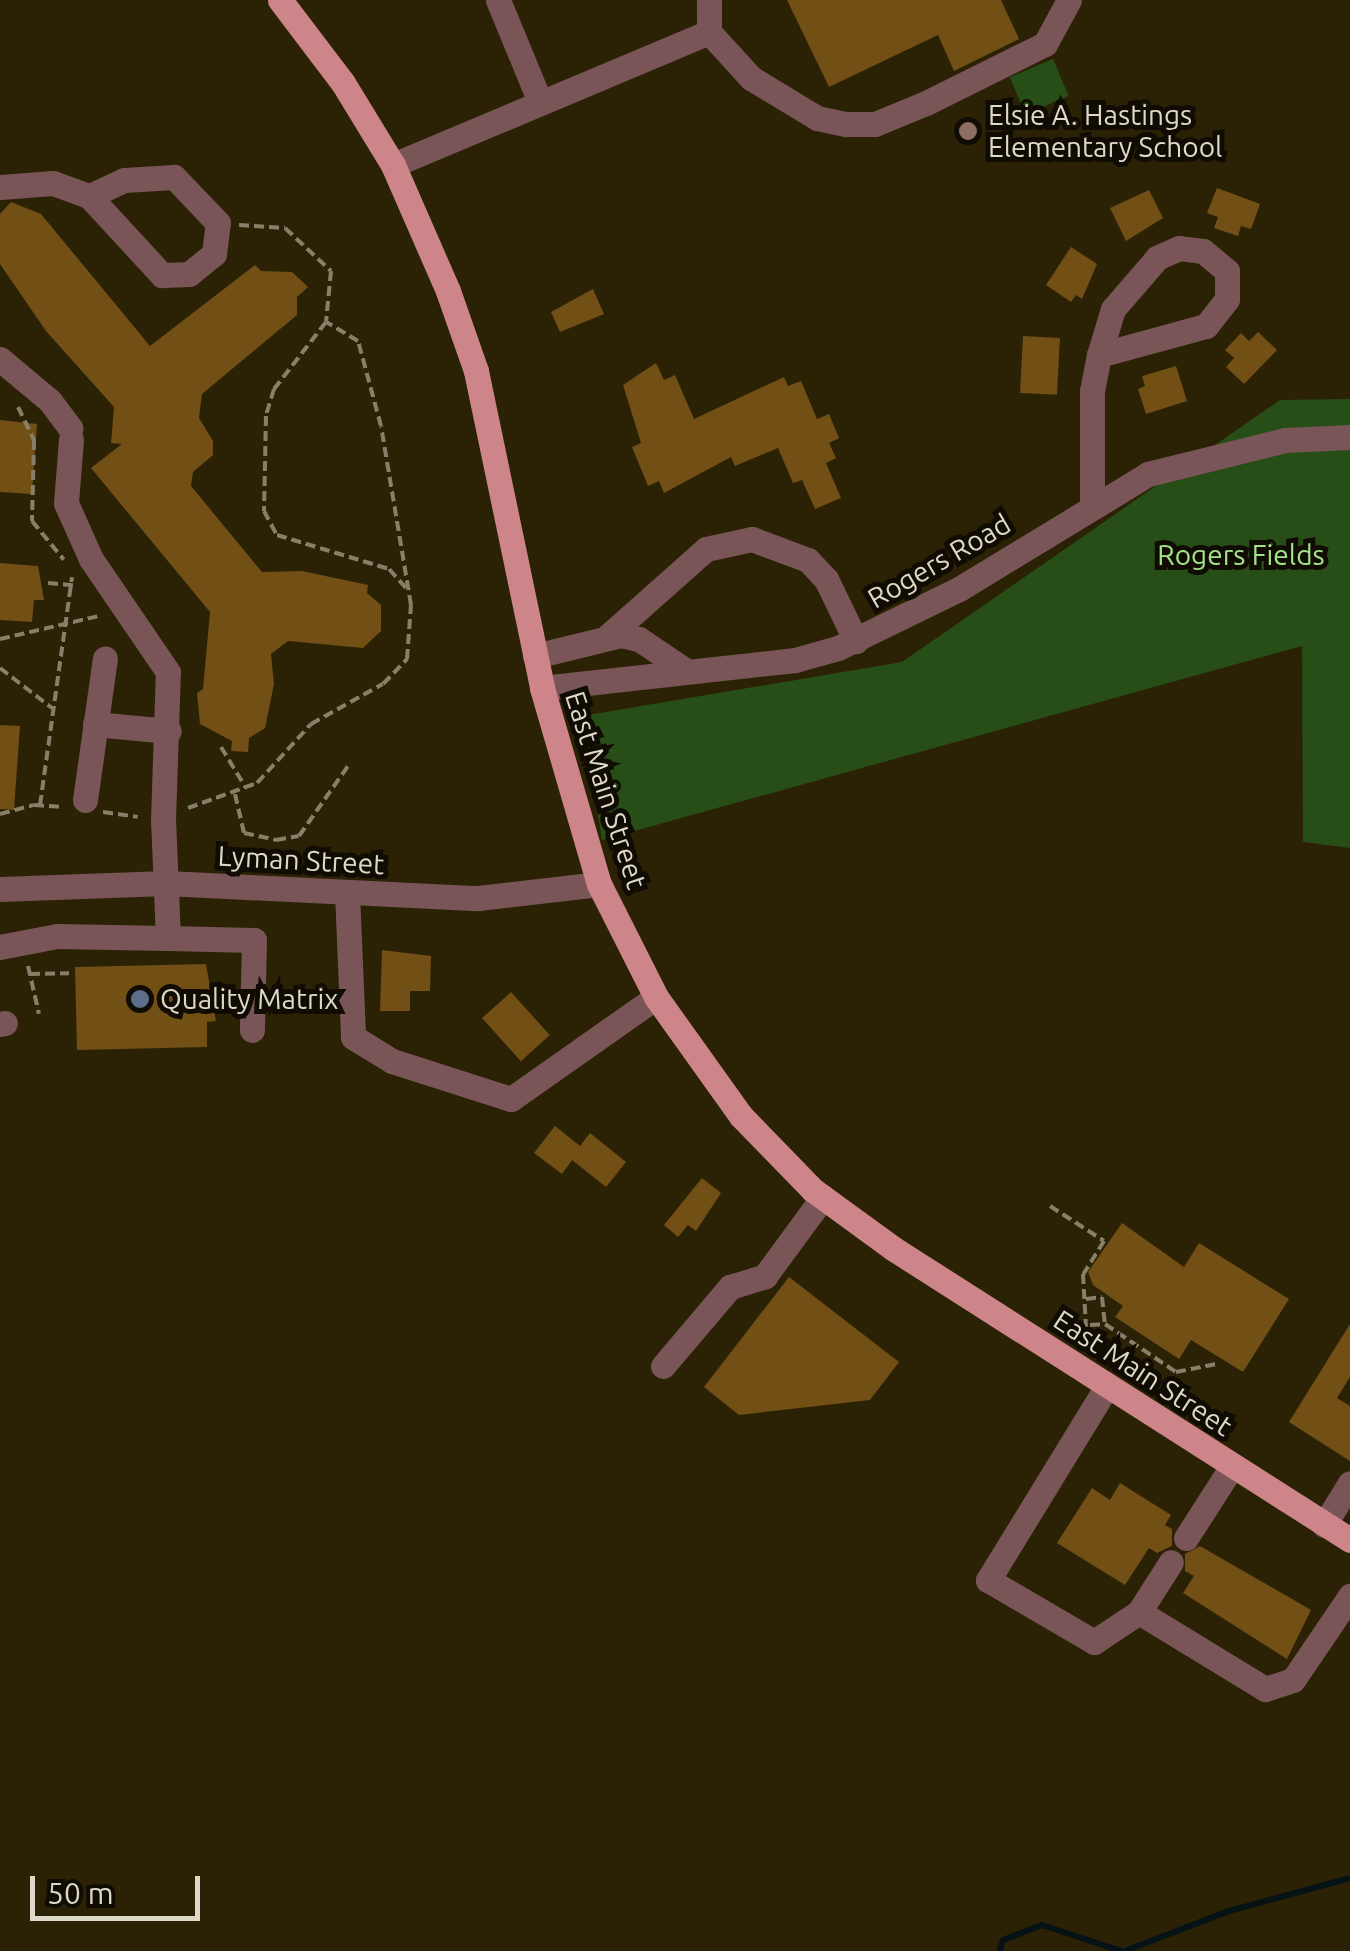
<!DOCTYPE html>
<style>
body{margin:0}
#map{position:relative;width:1350px;height:1951px;overflow:hidden;background:#2b2206;font-family:Ubuntu,sans-serif}
div>[style]{position:absolute}
.green>*{inset:0;background:#274e16;transform-origin:0 0}
.stream>*{height:6px;margin:-3px;padding:0 3px;transform-origin:3px;border-radius:3px;background:#051316}
.building>*{inset:0;background:#714f15;transform-origin:0 0}
.path>*{height:4px;margin-top:-2px;transform-origin:0;background:repeating-linear-gradient(90deg,#867f69 0 10px,transparent 0 15px)}
.minor>*{height:25px;margin:-12.5px;padding:0 12.5px;transform-origin:12.5px;border-radius:12.5px;background:#795557}
.major>*{height:25px;margin:-12.5px;padding:0 12.5px;transform-origin:12.5px;border-radius:12.5px;background:#ce858a}
.dots>*{width:28px;height:28px;translate:-50% -50%;box-sizing:border-box;border:5px solid #100c03;border-radius:50%}
span{translate:-50% -50%;white-space:nowrap;text-align:center;line-height:1.15;-webkit-text-stroke:10px #100c03;paint-order:stroke}
.poi-label{font-size:28px;color:#ddd8c8}
.left{translate:0 -50%;text-align:left}
.park-label{font-size:28px;color:#a2e389}
.street-label{font-size:28px;color:#ddd8c8}
.scale{position:absolute;left:30px;top:1876px;width:170px;height:45px;box-sizing:border-box;border:5px solid #ddd8c8;border-top:0;padding-left:12px;font-size:30px;line-height:35px;white-space:nowrap;color:#ddd8c8;-webkit-text-stroke:8px #100c03;paint-order:stroke}
</style>
<div id="map">
<div class="green">
<div style="left:1053px;top:59px;width:40px;height:47px;rotate:67deg"></div>
<div style="clip-path:polygon(1350px 399px,1350px 848px,1303px 842px,1302px 646px,602px 840px,582px 716px,902px 662px,1280px 400px)"></div>
</div>
<div class="stream">
<div style="left:1000px;top:1951px;width:11px;rotate:-75deg"></div>
<div style="left:1003px;top:1940px;width:42px;rotate:-21deg"></div>
<div style="left:1042px;top:1925px;width:83px;rotate:18.2deg"></div>
<div style="left:1125px;top:1951px;width:108px;rotate:-21.1deg"></div>
<div style="left:1226px;top:1912px;width:129px;rotate:-15.3deg"></div>
</div>
<div class="building">
<div style="clip-path:polygon(787px 0,1001px 0,1019px 39px,954px 71px,938px 35px,829px 87px)"></div>
<div style="clip-path:polygon(1217px 188px,1260px 204px,1251px 229px,1241px 226px,1238px 236px,1214px 228px,1218px 217px,1207px 213px)"></div>
<div style="clip-path:polygon(1149px 190px,1163px 218px,1126px 241px,1110px 208px)"></div>
<div style="clip-path:polygon(11px 202px,41px 214px,150px 346px,255px 265px,261px 271px,292px 272px,308px 287px,297px 297px,297px 315px,202px 394px,199px 418px,213px 441px,213px 455px,193px 472px,191px 486px,262px 572px,302px 571px,368px 585px,367px 593px,381px 605px,381px 631px,363px 648px,288px 641px,271px 654px,274px 684px,265px 728px,249px 738px,248px 752px,231px 751px,232px 741px,200px 724px,197px 693px,203px 689px,210px 612px,91px 468px,122px 444px,111px 443px,114px 407px,46px 331px,0 264px,0 214px)"></div>
<div style="clip-path:polygon(1071px 247px,1097px 264px,1082px 299px,1076px 295px,1071px 302px,1046px 285px)"></div>
<div style="clip-path:polygon(593px 289px,604px 314px,560px 332px,551px 312px)"></div>
<div style="clip-path:polygon(1258px 332px,1277px 350px,1244px 384px,1226px 367px,1234px 358px,1225px 350px,1241px 333px,1249px 341px)"></div>
<div style="left:1023px;top:336px;width:37px;height:57px;rotate:3deg"></div>
<div style="clip-path:polygon(656px 363px,664px 380px,675px 375px,694px 419px,784px 377px,788px 386px,801px 381px,817px 419px,829px 414px,839px 438px,829px 443px,836px 458px,826px 463px,841px 498px,815px 509px,802px 480px,793px 483px,778px 448px,735px 466px,731px 457px,664px 493px,659px 481px,648px 486px,632px 447px,641px 443px,623px 385px)"></div>
<div style="clip-path:polygon(1176px 366px,1187px 401px,1146px 414px,1138px 389px,1145px 386px,1142px 376px)"></div>
<div style="clip-path:polygon(0 420px,37px 424px,32px 494px,0 492px)"></div>
<div style="clip-path:polygon(0 563px,38px 566px,44px 600px,34px 600px,32px 622px,0 620px)"></div>
<div style="clip-path:polygon(0 725px,20px 726px,14px 810px,0 809px)"></div>
<div style="clip-path:polygon(382px 950px,431px 956px,430px 991px,410px 991px,410px 1011px,380px 1011px)"></div>
<div style="clip-path:polygon(206px 964px,216px 1021px,207px 1022px,207px 1047px,77px 1050px,75px 967px)"></div>
<div style="left:511px;top:992px;width:58px;height:39px;rotate:48deg"></div>
<div style="clip-path:polygon(555px 1126px,580px 1146px,590px 1133px,626px 1162px,606px 1187px,572px 1160px,562px 1174px,534px 1153px)"></div>
<div style="clip-path:polygon(702px 1178px,721px 1193px,696px 1231px,688px 1225px,678px 1237px,664px 1225px)"></div>
<div style="clip-path:polygon(1122px 1223px,1184px 1267px,1199px 1243px,1289px 1299px,1243px 1372px,1191px 1340px,1179px 1359px,1115px 1317px,1123px 1306px,1093px 1285px,1088px 1272px)"></div>
<div style="clip-path:polygon(789px 1277px,899px 1362px,870px 1400px,739px 1415px,704px 1387px)"></div>
<div style="clip-path:polygon(1350px 1324px,1350px 1377px,1337px 1398px,1350px 1406px,1350px 1461px,1289px 1422px)"></div>
<div style="clip-path:polygon(1120px 1483px,1171px 1515px,1165px 1525px,1172px 1529px,1172px 1546px,1157px 1553px,1149px 1548px,1125px 1585px,1057px 1543px,1092px 1488px,1110px 1500px)"></div>
<div style="clip-path:polygon(1200px 1546px,1311px 1610px,1287px 1659px,1183px 1593px,1194px 1576px,1185px 1571px,1185px 1554px)"></div>
</div>
<div class="path">
<div style="left:239px;top:225px;width:46px;rotate:3.7deg"></div>
<div style="left:285px;top:228px;width:63px;rotate:43.1deg"></div>
<div style="left:331px;top:271px;width:51px;rotate:95.6deg"></div>
<div style="left:326px;top:322px;width:85px;rotate:127.8deg"></div>
<div style="left:274px;top:389px;width:28px;rotate:107deg"></div>
<div style="left:266px;top:416px;width:95px;rotate:91.2deg"></div>
<div style="left:264px;top:511px;width:27px;rotate:62deg"></div>
<div style="left:277px;top:535px;width:117px;rotate:16.9deg"></div>
<div style="left:389px;top:569px;width:30px;rotate:48deg"></div>
<div style="left:18px;top:407px;width:37px;rotate:64deg"></div>
<div style="left:34px;top:440px;width:81px;rotate:91.4deg"></div>
<div style="left:32px;top:521px;width:50px;rotate:50.6deg"></div>
<div style="left:48px;top:583px;width:25px;rotate:5deg"></div>
<div style="left:0;top:639px;width:102px;rotate:-13.1deg"></div>
<div style="left:0;top:668px;width:66px;rotate:37.6deg"></div>
<div style="left:221px;top:747px;width:48px;rotate:58.6deg"></div>
<div style="left:235px;top:794px;width:40px;rotate:77deg"></div>
<div style="left:244px;top:833px;width:33px;rotate:12deg"></div>
<div style="left:276px;top:840px;width:23px;rotate:-10deg"></div>
<div style="left:299px;top:836px;width:85px;rotate:-55deg"></div>
<div style="left:40px;top:805px;width:230px;rotate:-82deg"></div>
<div style="left:188px;top:808px;width:73px;rotate:-19.9deg"></div>
<div style="left:257px;top:783px;width:80px;rotate:-47.5deg"></div>
<div style="left:311px;top:724px;width:82px;rotate:-29.1deg"></div>
<div style="left:383px;top:684px;width:35px;rotate:-46deg"></div>
<div style="left:407px;top:659px;width:54px;rotate:-85.8deg"></div>
<div style="left:411px;top:605px;width:181px;rotate:-99.5deg"></div>
<div style="left:381px;top:426px;width:88px;rotate:-105.1deg"></div>
<div style="left:358px;top:341px;width:37px;rotate:-149deg"></div>
<div style="left:103px;top:812px;width:35px;rotate:8deg"></div>
<div style="left:0;top:814px;width:35px;rotate:-15deg"></div>
<div style="left:34px;top:805px;width:30px;rotate:4deg"></div>
<div style="left:28px;top:966px;width:49px;rotate:77.1deg"></div>
<div style="left:30px;top:974px;width:39px;rotate:-1deg"></div>
<div style="left:1050px;top:1206px;width:64px;rotate:32.9deg"></div>
<div style="left:1104px;top:1241px;width:39px;rotate:122deg"></div>
<div style="left:1083px;top:1274px;width:72px;rotate:86.8deg"></div>
<div style="left:1086px;top:1299px;width:16px;rotate:-7deg"></div>
<div style="left:1102px;top:1297px;width:27px;rotate:84deg"></div>
<div style="left:1090px;top:1325px;width:15px;rotate:-4deg"></div>
<div style="left:1105px;top:1324px;width:86px;rotate:34.1deg"></div>
<div style="left:1176px;top:1372px;width:41px;rotate:-11.3deg"></div>
</div>
<div class="minor">
<div style="left:498px;top:0;width:110px;rotate:67.6deg"></div>
<div style="left:709px;top:0;width:32px;rotate:90deg"></div>
<div style="left:709px;top:32px;width:62px;rotate:47.6deg"></div>
<div style="left:751px;top:78px;width:77px;rotate:31.2deg"></div>
<div style="left:817px;top:118px;width:30px;rotate:12deg"></div>
<div style="left:846px;top:124px;width:29px"></div>
<div style="left:875px;top:124px;width:55px;rotate:-22.4deg"></div>
<div style="left:926px;top:103px;width:133px;rotate:-26.4deg"></div>
<div style="left:1045px;top:44px;width:50px;rotate:-61.4deg"></div>
<div style="left:393px;top:165px;width:343px;rotate:-22.8deg"></div>
<div style="left:0;top:187px;width:53px;rotate:-4.3deg"></div>
<div style="left:53px;top:183px;width:38px;rotate:20deg"></div>
<div style="left:89px;top:196px;width:108px;rotate:47.3deg"></div>
<div style="left:162px;top:275px;width:27px;rotate:-2deg"></div>
<div style="left:189px;top:274px;width:32px;rotate:-39deg"></div>
<div style="left:214px;top:254px;width:31px;rotate:-83deg"></div>
<div style="left:218px;top:223px;width:64px;rotate:-133.7deg"></div>
<div style="left:174px;top:177px;width:50px;rotate:176.6deg"></div>
<div style="left:124px;top:180px;width:38px;rotate:155deg"></div>
<div style="left:0;top:359px;width:65px;rotate:40deg"></div>
<div style="left:50px;top:401px;width:34px;rotate:53deg"></div>
<div style="left:1092px;top:503px;width:112px;rotate:-90deg"></div>
<div style="left:1092px;top:391px;width:37px;rotate:-79deg"></div>
<div style="left:1099px;top:355px;width:111px;rotate:-15.2deg"></div>
<div style="left:1206px;top:326px;width:34px;rotate:-52deg"></div>
<div style="left:1227px;top:299px;width:28px;rotate:-90deg"></div>
<div style="left:1227px;top:271px;width:31px;rotate:-140deg"></div>
<div style="left:1203px;top:251px;width:24px;rotate:-173deg"></div>
<div style="left:1179px;top:248px;width:24px;rotate:156deg"></div>
<div style="left:1157px;top:258px;width:67px;rotate:130.8deg"></div>
<div style="left:1113px;top:309px;width:48px;rotate:106.9deg"></div>
<div style="left:608px;top:636px;width:131px;rotate:-41.6deg"></div>
<div style="left:706px;top:549px;width:47px;rotate:-12.3deg"></div>
<div style="left:752px;top:539px;width:60px;rotate:20.6deg"></div>
<div style="left:808px;top:560px;width:26px;rotate:47deg"></div>
<div style="left:826px;top:579px;width:69px;rotate:64.2deg"></div>
<div style="left:535px;top:656px;width:89px;rotate:-13.7deg"></div>
<div style="left:621px;top:635px;width:18px;rotate:13deg"></div>
<div style="left:639px;top:639px;width:55px;rotate:34deg"></div>
<div style="left:542px;top:688px;width:255px;rotate:-6.3deg"></div>
<div style="left:795px;top:660px;width:45px;rotate:-15.6deg"></div>
<div style="left:838px;top:648px;width:135px;rotate:-26deg"></div>
<div style="left:959px;top:589px;width:221px;rotate:-31.3deg"></div>
<div style="left:1148px;top:474px;width:141px;rotate:-13.9deg"></div>
<div style="left:1285px;top:440px;width:65px;rotate:-2.6deg"></div>
<div style="left:95px;top:724px;width:74px;rotate:5.4deg"></div>
<div style="left:85px;top:800px;width:143px;rotate:-82deg"></div>
<div style="left:0;top:889px;width:166px;rotate:-2.1deg"></div>
<div style="left:166px;top:883px;width:312px;rotate:2.8deg"></div>
<div style="left:478px;top:898px;width:122px;rotate:-6.6deg"></div>
<div style="left:347px;top:892px;width:145px;rotate:87.6deg"></div>
<div style="left:353px;top:1037px;width:46px;rotate:31.6deg"></div>
<div style="left:392px;top:1061px;width:125px;rotate:17.7deg"></div>
<div style="left:511px;top:1099px;width:177px;rotate:-35.1deg"></div>
<div style="left:168px;top:938px;width:86px;rotate:1.3deg"></div>
<div style="left:254px;top:940px;width:90px;rotate:91.3deg"></div>
<div style="left:0;top:947px;width:58px;rotate:-10.9deg"></div>
<div style="left:57px;top:936px;width:111px;rotate:1deg"></div>
<div style="left:168px;top:938px;width:118px;rotate:-92.4deg"></div>
<div style="left:163px;top:820px;width:148px;rotate:-88.1deg"></div>
<div style="left:168px;top:672px;width:137px;rotate:-124.3deg"></div>
<div style="left:91px;top:559px;width:61px;rotate:-114.1deg"></div>
<div style="left:66px;top:503px;width:64px;rotate:-85.5deg"></div>
<div style="left:0;top:1024px;width:5px;rotate:-11deg"></div>
<div style="left:663px;top:1366px;width:104px;rotate:-49.7deg"></div>
<div style="left:730px;top:1287px;width:37px;rotate:-17deg"></div>
<div style="left:765px;top:1276px;width:98px;rotate:-53.7deg"></div>
<div style="left:1107px;top:1386px;width:228px;rotate:121.5deg"></div>
<div style="left:988px;top:1580px;width:123px;rotate:30.3deg"></div>
<div style="left:1094px;top:1642px;width:54px;rotate:-33.7deg"></div>
<div style="left:1139px;top:1612px;width:59px;rotate:-57.4deg"></div>
<div style="left:1324px;top:1525px;width:49px;rotate:-58.2deg"></div>
<div style="left:1186px;top:1538px;width:85px;rotate:-57.4deg"></div>
<div style="left:1139px;top:1612px;width:148px;rotate:31.4deg"></div>
<div style="left:1265px;top:1689px;width:29px;rotate:-18deg"></div>
<div style="left:1293px;top:1680px;width:102px;rotate:-55.8deg"></div>
</div>
<div class="major">
<div style="left:280px;top:0;width:104px;rotate:52.8deg"></div>
<div style="left:343px;top:83px;width:96px;rotate:58.6deg"></div>
<div style="left:393px;top:165px;width:137px;rotate:66.4deg"></div>
<div style="left:448px;top:291px;width:85px;rotate:70.7deg"></div>
<div style="left:476px;top:371px;width:324px;rotate:78.2deg"></div>
<div style="left:542px;top:688px;width:204px;rotate:73.8deg"></div>
<div style="left:599px;top:884px;width:127px;rotate:63.2deg"></div>
<div style="left:656px;top:997px;width:146px;rotate:54.5deg"></div>
<div style="left:741px;top:1116px;width:103px;rotate:45.8deg"></div>
<div style="left:813px;top:1190px;width:100px;rotate:36.1deg"></div>
<div style="left:894px;top:1249px;width:541px;rotate:32.54deg"></div>
</div>
<div class="dots">
<div style="left:968px;top:131px;background:#8d6e63"></div>
<div style="left:140px;top:999px;background:#5c6f8a"></div>
</div>
<div class="poi-label">
<span class="left" style="left:988px;top:131px">Elsie A. Hastings<br>Elementary School</span>
<span class="left" style="left:160px;top:999px">Quality Matrix</span>
</div>
<div class="park-label">
<span style="left:1241px;top:555px">Rogers Fields</span>
</div>
<div class="street-label">
<span style="left:939px;top:561px;rotate:-30deg">Rogers Road</span>
<span style="left:606px;top:790px;rotate:72deg">East Main Street</span>
<span style="left:301px;top:860px;rotate:3deg">Lyman Street</span>
<span style="left:1143px;top:1373px;rotate:33deg">East Main Street</span>
</div>
<div class="scale">50 m</div>
</div>
